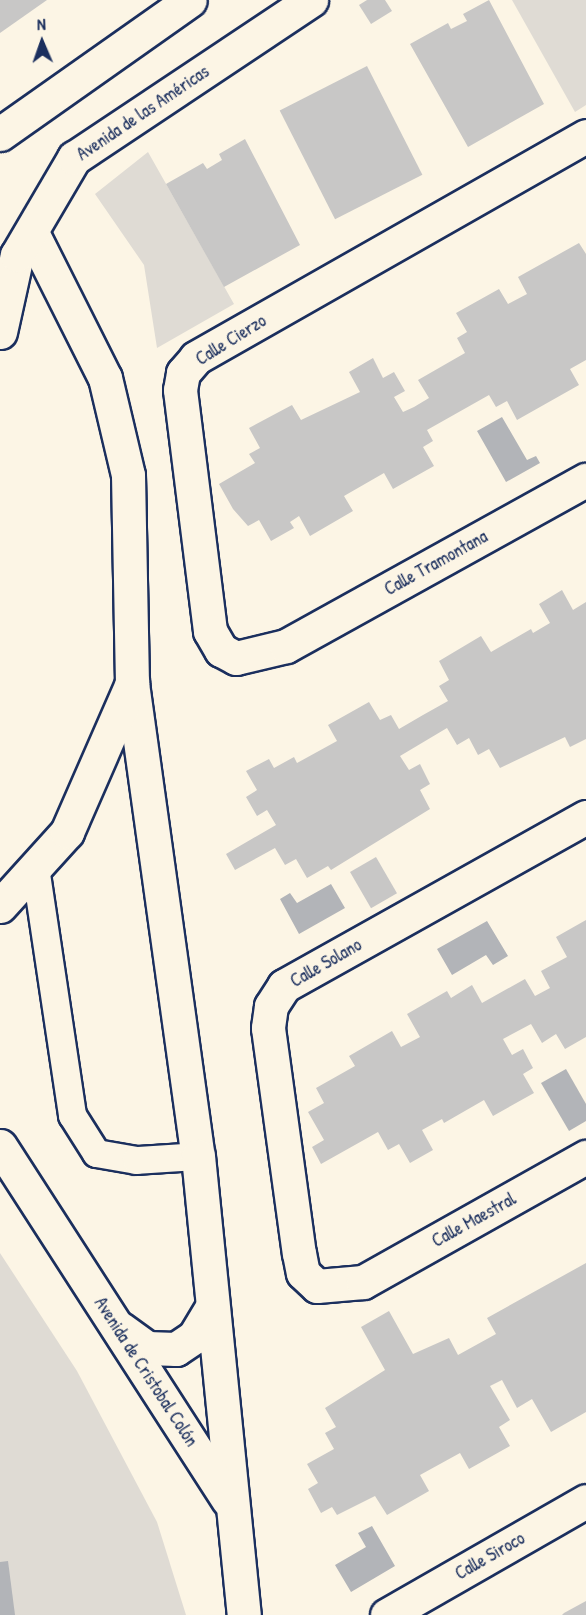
<!DOCTYPE html>
<meta charset="utf-8">
<style>
body{margin:0}
#map{position:relative;width:586px;height:1615px;overflow:hidden;background:#fcf5e5;font-family:"Patrick Hand",sans-serif}
div>[style]{position:absolute}
.green>*{inset:0;background:#dfdbd4}
.water>*{inset:0;background:#b2b4b8}
.building>*{inset:0;background:#c8c7c6;transform-origin:0 0}
.roads{filter:drop-shadow(2px 0 #1b2f5e) drop-shadow(-2px 0 #1b2f5e) drop-shadow(0 2px #1b2f5e) drop-shadow(0 -2px #1b2f5e)}
.lane>*{height:27px;margin:-13.5px;padding:0 13.5px;transform-origin:13.5px;border-radius:13.5px;background:#fcf5e5}
.street>*{height:33px;margin:-16.5px;padding:0 16.5px;transform-origin:16.5px;border-radius:16.5px;background:#fcf5e5}
.secondary>*{height:33px;margin:-16.5px;padding:0 16.5px;transform-origin:16.5px;border-radius:16.5px;background:#fcf5e5}
span{translate:-50% -50%;white-space:nowrap;text-align:center;line-height:1.15;-webkit-text-stroke:5px #fcf5e5;paint-order:stroke}
.street-label{font-size:18px;color:#1b2f5e}
.north{position:absolute;left:12px;top:12px;width:60px;height:60px;-webkit-text-stroke:4px #fcf5e5;paint-order:stroke;rotate:358deg;font-size:16px;font-weight:700;line-height:24px;text-align:center;color:#1b2f5e}
.north::after{content:'';display:block;margin:auto;width:21px;height:27px;background:#1b2f5e;clip-path:polygon(50% 0,100% 100%,50% 72%,0 100%)}
</style>
<div id="map">
<div class="green">
<div style="clip-path:polygon(512px 0,586px 0,586px 105px,575px 112px)"></div>
<div style="clip-path:polygon(148px 152px,234px 304px,157px 348px,144px 265px,95px 194px)"></div>
<div style="clip-path:polygon(0 1253px,77px 1371px,157px 1522px,186px 1615px,0 1615px)"></div>
</div>
<div class="water">
<div style="clip-path:polygon(502px 417px,527px 460px,536px 456px,540px 463px,506px 482px,477px 431px)"></div>
<div style="clip-path:polygon(331px 884px,345px 908px,299px 934px,280px 899px,290px 893px,297px 903px)"></div>
<div style="clip-path:polygon(487px 921px,508px 956px,493px 965px,486px 955px,452px 975px,437px 949px)"></div>
<div style="clip-path:polygon(566px 1069px,586px 1104px,586px 1121px,569px 1131px,541px 1083px)"></div>
<div style="clip-path:polygon(372px 1526px,395px 1566px,351px 1592px,335px 1565px,366px 1547px,358px 1533px)"></div>
<div style="clip-path:polygon(8px 1561px,15px 1615px,0 1615px,0 1562px)"></div>
</div>
<div class="building">
<div style="clip-path:polygon(0 0,47px 0,0 33px)"></div>
<div style="clip-path:polygon(367px 0,385px 0,392px 11px,371px 24px,359px 5px)"></div>
<div style="clip-path:polygon(489px 0,544px 104px,468px 147px,410px 44px,448px 23px,451px 29px,467px 21px,463px 14px)"></div>
<div style="left:367px;top:66px;width:122px;height:98px;rotate:63deg"></div>
<div style="clip-path:polygon(245px 139px,300px 245px,224px 287px,166px 184px,203px 163px,207px 169px,222px 160px,219px 154px)"></div>
<div style="clip-path:polygon(579px 243px,586px 254px,586px 360px,570px 369px,579px 385px,517px 420px,507px 401px,496px 407px,489px 395px,427px 430px,433px 441px,423px 447px,434px 466px,393px 489px,384px 473px,344px 496px,353px 511px,310px 536px,299px 516px,290px 522px,294px 528px,271px 541px,259px 520px,248px 526px,233px 509px,219px 484px,255px 463px,249px 454px,260px 448px,249px 428px,292px 405px,301px 420px,360px 392px,349px 372px,373px 358px,383px 378px,394px 372px,405px 391px,394px 397px,403px 412px,414px 407px,429px 398px,418px 380px,465px 353px,457px 338px,467px 332px,456px 313px,499px 289px,508px 304px,527px 294px,518px 277px)"></div>
<div style="clip-path:polygon(562px 590px,573px 610px,586px 602px,586px 739px,570px 747px,565px 737px,500px 768px,489px 749px,478px 755px,469px 738px,457px 745px,447px 728px,400px 756px,409px 770px,420px 764px,430px 784px,420px 790px,430px 809px,331px 870px,328px 866px,307px 878px,296px 859px,285px 865px,275px 848px,235px 870px,226px 854px,276px 825px,267px 810px,257px 816px,246px 797px,257px 790px,246px 771px,269px 759px,274px 768px,294px 757px,297px 763px,337px 741px,328px 725px,369px 702px,380px 720px,391px 715px,399px 729px,423px 715px,448px 701px,439px 686px,449px 680px,439px 661px,481px 636px,491px 652px,531px 629px,533px 633px,550px 623px,539px 604px)"></div>
<div style="left:376px;top:857px;width:42px;height:30px;rotate:60deg"></div>
<div style="clip-path:polygon(586px 920px,586px 1037px,565px 1049px,556px 1034px,542px 1043px,531px 1024px,503px 1039px,512px 1055px,523px 1049px,533px 1068px,523px 1074px,534px 1093px,493px 1116px,484px 1100px,444px 1123px,442px 1119px,422px 1130px,433px 1150px,410px 1163px,399px 1144px,388px 1150px,378px 1132px,321px 1164px,312px 1147px,324px 1140px,308px 1112px,324px 1103px,316px 1088px,355px 1066px,349px 1056px,392px 1031px,401px 1047px,420px 1037px,407px 1014px,447px 991px,451px 998px,472px 985px,482px 1003px,525px 979px,535px 996px,550px 988px,541px 971px,567px 957px,556px 937px)"></div>
<div style="clip-path:polygon(586px 1263px,586px 1412px,551px 1432px,532px 1399px,517px 1408px,502px 1380px,490px 1386px,510px 1420px,499px 1427px,510px 1446px,469px 1469px,460px 1453px,420px 1475px,429px 1491px,387px 1515px,375px 1496px,337px 1515px,332px 1507px,321px 1513px,308px 1489px,318px 1483px,307px 1464px,334px 1449px,325px 1433px,336px 1427px,325px 1408px,385px 1370px,361px 1327px,389px 1311px,413px 1354px,449px 1338px,458px 1355px,496px 1334px,487px 1318px)"></div>
<div style="clip-path:polygon(586px 1601px,586px 1615px,562px 1615px,564px 1613px)"></div>
</div>
<div class="roads">
<div class="lane">
<div style="left:35px;top:867px;width:251px;rotate:81.5deg"></div>
<div style="left:72px;top:1115px;width:45px;rotate:57.7deg"></div>
<div style="left:96px;top:1153px;width:41px;rotate:9.9deg"></div>
<div style="left:136px;top:1160px;width:62px;rotate:-3.7deg"></div>
</div>
<div class="street">
<div style="left:586px;top:136px;width:449px;rotate:150.4deg"></div>
<div style="left:196px;top:358px;width:20px;rotate:131deg"></div>
<div style="left:183px;top:373px;width:17px;rotate:100deg"></div>
<div style="left:180px;top:390px;width:243px;rotate:82.9deg"></div>
<div style="left:210px;top:631px;width:22px;rotate:60deg"></div>
<div style="left:221px;top:650px;width:17px;rotate:28deg"></div>
<div style="left:236px;top:658px;width:51px;rotate:-13.5deg"></div>
<div style="left:286px;top:646px;width:343px;rotate:-29deg"></div>
<div style="left:132px;top:683px;width:478px;rotate:82.1deg"></div>
<div style="left:198px;top:1156px;width:461px;rotate:84.3deg"></div>
<div style="left:586px;top:817px;width:346px;rotate:150.8deg"></div>
<div style="left:284px;top:986px;width:24px;rotate:123deg"></div>
<div style="left:271px;top:1006px;width:22px;rotate:98deg"></div>
<div style="left:268px;top:1028px;width:227px;rotate:82.2deg"></div>
<div style="left:299px;top:1253px;width:20px;rotate:79deg"></div>
<div style="left:303px;top:1273px;width:19px;rotate:43deg"></div>
<div style="left:317px;top:1286px;width:46px;rotate:-5deg"></div>
<div style="left:363px;top:1282px;width:256px;rotate:-29.3deg"></div>
<div style="left:0;top:906px;width:100px;rotate:-47.8deg"></div>
<div style="left:67px;top:832px;width:163px;rotate:-66.4deg"></div>
<div style="left:132px;top:683px;width:208px;rotate:-91.1deg"></div>
<div style="left:128px;top:475px;width:100px;rotate:-103.3deg"></div>
<div style="left:105px;top:378px;width:162px;rotate:-116.7deg"></div>
<div style="left:0;top:1146px;width:421px;rotate:57.2deg"></div>
<div style="left:121px;top:1329px;width:32px;rotate:36deg"></div>
<div style="left:147px;top:1348px;width:29px;rotate:2deg"></div>
<div style="left:176px;top:1349px;width:22px;rotate:-34deg"></div>
<div style="left:194px;top:1337px;width:35px;rotate:-59deg"></div>
<div style="left:387px;top:1615px;width:229px;rotate:-29.8deg"></div>
</div>
<div class="secondary">
<div style="left:0;top:134px;width:232px;rotate:-35.2deg"></div>
<div style="left:0;top:332px;width:79px;rotate:-77.6deg"></div>
<div style="left:17px;top:255px;width:113px;rotate:-59.6deg"></div>
<div style="left:74px;top:158px;width:285px;rotate:-33.7deg"></div>
</div>
</div>
<div class="street-label">
<span style="left:143px;top:113px;rotate:-34deg">Avenida de las Américas</span>
<span style="left:231px;top:340px;rotate:-32deg">Calle Cierzo</span>
<span style="left:436px;top:563px;rotate:-29deg">Calle Tramontana</span>
<span style="left:326px;top:963px;rotate:-30deg">Calle Solano</span>
<span style="left:474px;top:1220px;rotate:-29deg">Calle Maestral</span>
<span style="left:146px;top:1372px;rotate:57deg">Avenida de Cristobal Colón</span>
<span style="left:490px;top:1556px;rotate:-30deg">Calle Siroco</span>
</div>
<div class="north">N</div>
</div>
